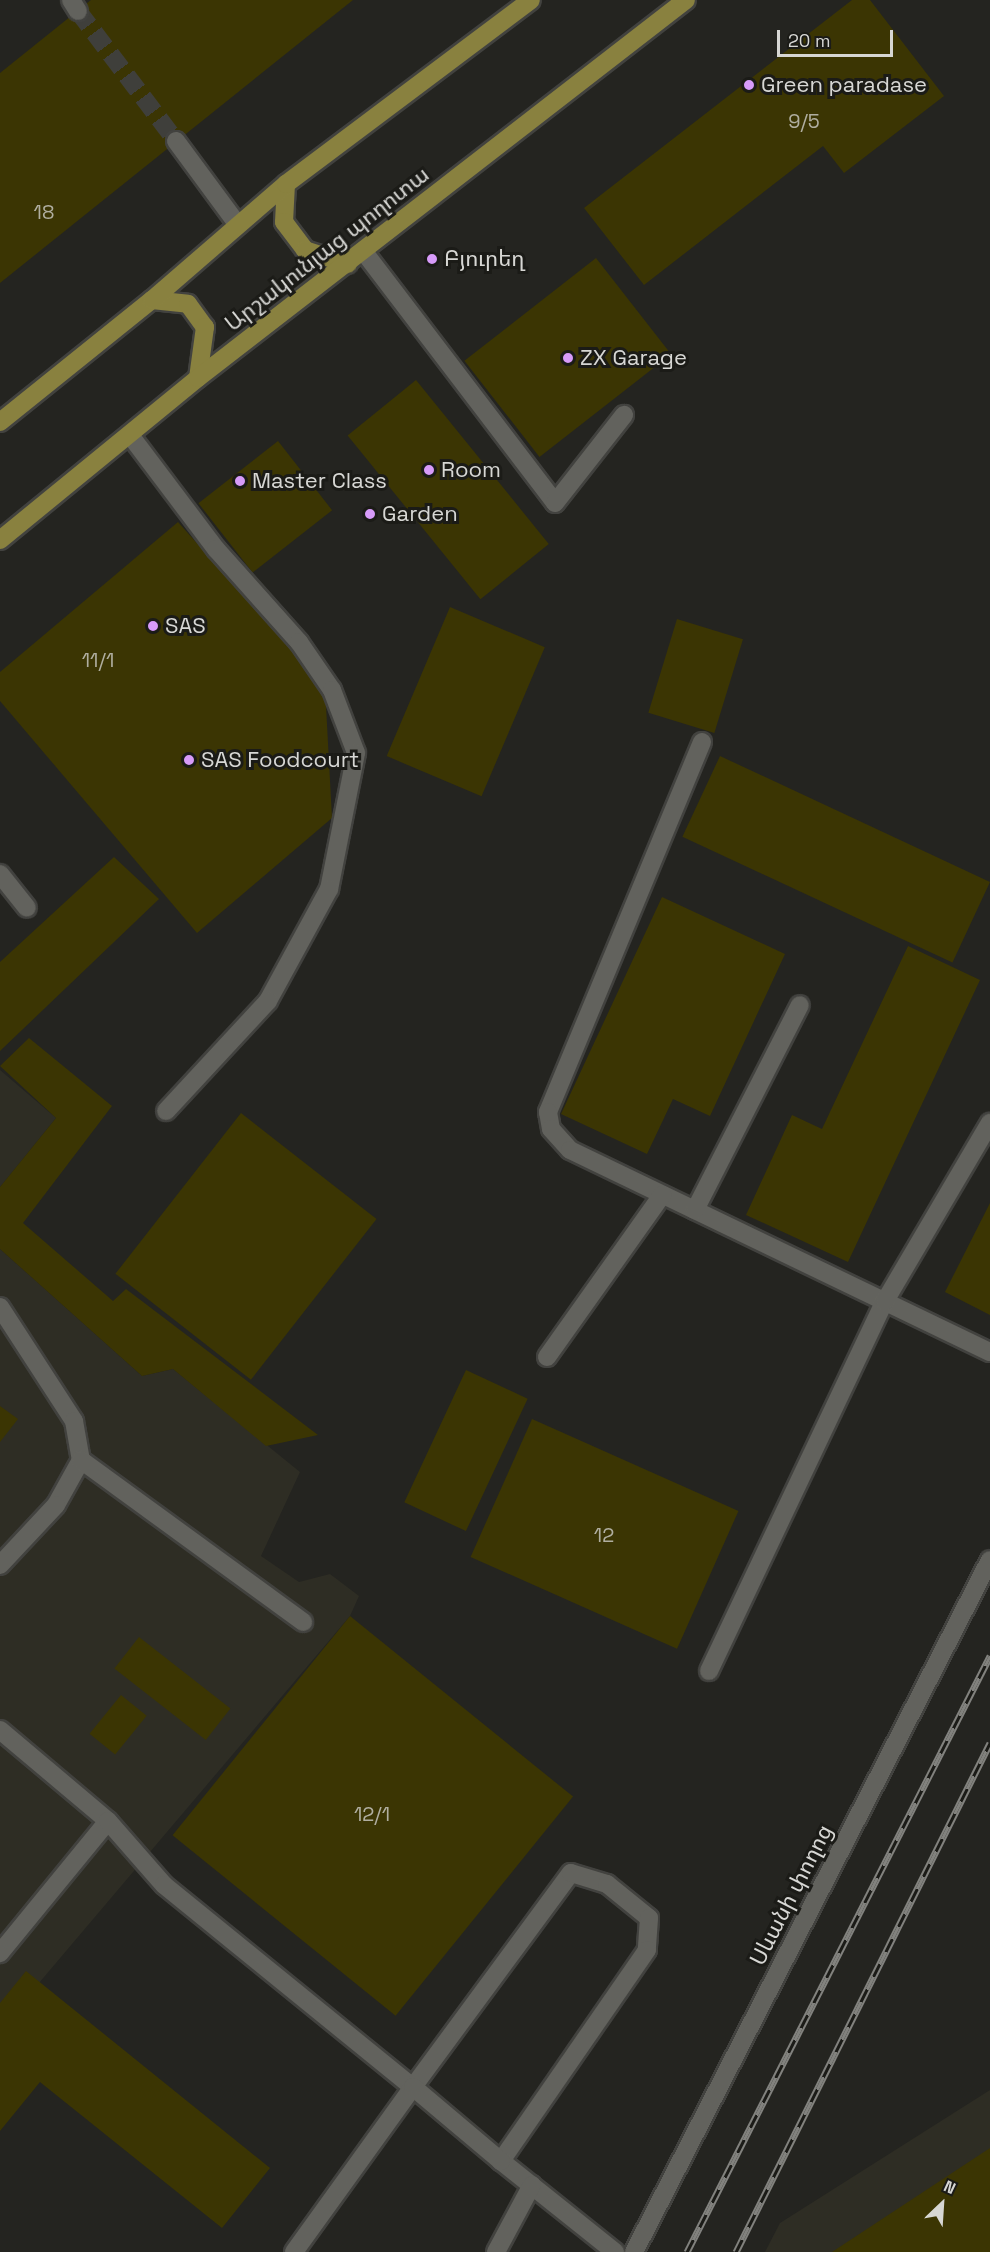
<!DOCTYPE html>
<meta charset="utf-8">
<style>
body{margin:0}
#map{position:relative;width:990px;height:2252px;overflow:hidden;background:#242420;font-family:"Space Grotesk","Noto Sans Armenian",sans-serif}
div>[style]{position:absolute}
.built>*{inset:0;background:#2e2d24}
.building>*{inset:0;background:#3b3503;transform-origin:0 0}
.minor-tunnel>*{height:18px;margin-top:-9px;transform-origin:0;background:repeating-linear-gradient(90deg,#3f3f3b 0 18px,transparent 0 27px)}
.roads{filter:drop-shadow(2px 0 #42423f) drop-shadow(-2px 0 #42423f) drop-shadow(0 2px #42423f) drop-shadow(0 -2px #42423f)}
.minor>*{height:18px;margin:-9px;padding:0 9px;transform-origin:9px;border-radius:9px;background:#62625d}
.major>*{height:18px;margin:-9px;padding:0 9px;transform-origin:9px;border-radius:9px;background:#89813f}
.rail>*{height:7px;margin-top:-3.5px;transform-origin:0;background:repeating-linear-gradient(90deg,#1b1b17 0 14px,#82827e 0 28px);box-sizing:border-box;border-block:2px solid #82827e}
.dots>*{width:16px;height:16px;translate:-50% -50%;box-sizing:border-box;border:3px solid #1b1b17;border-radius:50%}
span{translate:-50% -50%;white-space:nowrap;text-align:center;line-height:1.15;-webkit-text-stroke:6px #1b1b17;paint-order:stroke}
.number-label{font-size:20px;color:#b0aea0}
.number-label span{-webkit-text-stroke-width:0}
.poi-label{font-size:22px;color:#d7d7d4}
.left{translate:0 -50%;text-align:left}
.street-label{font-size:22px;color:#d7d7d4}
.north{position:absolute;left:912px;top:2174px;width:60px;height:60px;-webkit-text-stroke:4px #1b1b17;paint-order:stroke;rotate:25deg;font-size:16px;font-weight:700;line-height:24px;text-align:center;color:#d7d7d4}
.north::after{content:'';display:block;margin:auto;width:21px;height:27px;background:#d7d7d4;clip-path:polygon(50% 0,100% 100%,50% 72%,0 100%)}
.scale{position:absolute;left:777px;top:30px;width:116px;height:27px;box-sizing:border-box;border:3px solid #d7d7d4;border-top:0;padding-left:8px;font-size:18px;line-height:21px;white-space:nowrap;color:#d7d7d4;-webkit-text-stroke:4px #1b1b17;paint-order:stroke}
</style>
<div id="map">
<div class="built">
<div style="clip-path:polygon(0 1070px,56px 1118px,0 1187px)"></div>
<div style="clip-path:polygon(0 1249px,142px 1376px,173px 1369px,300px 1472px,261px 1556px,299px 1582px,330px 1574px,359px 1596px,350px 1616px,0 2029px)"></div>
<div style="clip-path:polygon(990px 2090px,990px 2252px,765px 2252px,780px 2223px)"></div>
</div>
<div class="building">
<div style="clip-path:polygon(91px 0,353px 0,0 283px,0 73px)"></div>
<div style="clip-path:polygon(852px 0,870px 0,944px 96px,844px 173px,823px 146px,644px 285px,584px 208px)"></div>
<div style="left:596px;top:258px;width:122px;height:167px;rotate:52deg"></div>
<div style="left:416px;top:380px;width:211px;height:88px;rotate:51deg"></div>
<div style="left:278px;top:441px;width:88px;height:101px;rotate:52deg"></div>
<div style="clip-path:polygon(178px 522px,325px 687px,332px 818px,197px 933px,0 701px,0 672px)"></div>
<div style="left:450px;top:607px;width:103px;height:162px;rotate:23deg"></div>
<div style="left:677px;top:619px;width:69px;height:98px;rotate:17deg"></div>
<div style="left:720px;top:756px;width:298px;height:89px;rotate:25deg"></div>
<div style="clip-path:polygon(114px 857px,159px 899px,0 1051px,0 962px)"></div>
<div style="clip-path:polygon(662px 897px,785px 954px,710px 1116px,673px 1099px,647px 1154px,561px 1114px)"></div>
<div style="clip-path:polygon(908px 946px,980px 980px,848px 1262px,746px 1215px,792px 1115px,822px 1129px)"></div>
<div style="clip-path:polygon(29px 1038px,112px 1106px,23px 1223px,113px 1301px,126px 1289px,318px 1435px,266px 1446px,173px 1369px,142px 1376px,0 1249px,0 1187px,56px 1118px,0 1066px)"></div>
<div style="left:241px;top:1113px;width:172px;height:204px;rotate:38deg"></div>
<div style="clip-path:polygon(990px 1203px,990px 1315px,945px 1292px)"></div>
<div style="left:466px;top:1370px;width:68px;height:146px;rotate:25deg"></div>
<div style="clip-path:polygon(0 1406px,18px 1419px,0 1442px)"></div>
<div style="left:532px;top:1419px;width:226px;height:151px;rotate:24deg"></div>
<div style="left:350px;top:1616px;width:287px;height:282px;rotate:39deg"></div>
<div style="left:139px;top:1637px;width:116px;height:40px;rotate:38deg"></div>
<div style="left:121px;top:1695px;width:33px;height:50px;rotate:39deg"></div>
<div style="clip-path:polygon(26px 1971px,270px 2168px,222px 2228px,40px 2082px,0 2131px,0 2003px)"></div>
<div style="clip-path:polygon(990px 2148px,990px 2252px,832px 2252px)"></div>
</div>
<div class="minor-tunnel">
<div style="left:78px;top:11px;width:163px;rotate:53deg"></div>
</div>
<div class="roads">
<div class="minor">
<div style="left:71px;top:0;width:13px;rotate:58deg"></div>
<div style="left:176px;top:141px;width:104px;rotate:53.6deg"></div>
<div style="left:364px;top:252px;width:315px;rotate:52.7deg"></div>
<div style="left:555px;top:503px;width:112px;rotate:-51.9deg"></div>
<div style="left:130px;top:435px;width:143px;rotate:53deg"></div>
<div style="left:216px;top:549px;width:125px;rotate:48.3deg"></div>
<div style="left:299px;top:642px;width:58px;rotate:55.5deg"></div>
<div style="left:332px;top:690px;width:67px;rotate:69.1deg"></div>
<div style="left:356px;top:753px;width:139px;rotate:101.2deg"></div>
<div style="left:329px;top:889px;width:128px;rotate:118.6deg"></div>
<div style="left:268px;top:1001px;width:150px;rotate:132.8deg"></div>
<div style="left:702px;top:742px;width:401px;rotate:112.6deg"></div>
<div style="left:548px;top:1112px;width:17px;rotate:80deg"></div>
<div style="left:551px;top:1129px;width:28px;rotate:48deg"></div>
<div style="left:570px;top:1150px;width:466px;rotate:25.7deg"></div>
<div style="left:0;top:874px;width:43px;rotate:51.5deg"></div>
<div style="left:695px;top:1210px;width:230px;rotate:-62.9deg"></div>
<div style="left:0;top:1307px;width:136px;rotate:57deg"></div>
<div style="left:74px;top:1421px;width:40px;rotate:80deg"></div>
<div style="left:81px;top:1460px;width:51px;rotate:119.1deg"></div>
<div style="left:56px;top:1505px;width:82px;rotate:133deg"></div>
<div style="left:547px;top:1357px;width:199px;rotate:-54.6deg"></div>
<div style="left:81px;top:1460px;width:275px;rotate:36.1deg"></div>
<div style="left:709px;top:1671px;width:410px;rotate:-64.6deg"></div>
<div style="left:885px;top:1301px;width:207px;rotate:-59.5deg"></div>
<div style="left:0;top:1730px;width:141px;rotate:40.1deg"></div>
<div style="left:108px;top:1821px;width:171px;rotate:129.3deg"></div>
<div style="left:108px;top:1821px;width:85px;rotate:48.8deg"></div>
<div style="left:164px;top:1885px;width:321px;rotate:39.1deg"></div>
<div style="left:413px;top:2087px;width:266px;rotate:-53.6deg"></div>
<div style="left:571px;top:1873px;width:38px;rotate:17deg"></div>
<div style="left:607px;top:1884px;width:54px;rotate:39deg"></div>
<div style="left:649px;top:1918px;width:32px;rotate:94deg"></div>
<div style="left:647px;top:1950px;width:257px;rotate:124.7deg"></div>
<div style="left:501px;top:2161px;width:146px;rotate:38.6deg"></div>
<div style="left:294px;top:2252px;width:203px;rotate:-54.2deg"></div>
<div style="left:413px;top:2087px;width:115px;rotate:40.1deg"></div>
<div style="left:496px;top:2252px;width:76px;rotate:-61.8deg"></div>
<div style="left:634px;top:2252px;width:778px;rotate:-62.78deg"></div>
</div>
<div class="major">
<div style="left:286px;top:184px;width:38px;rotate:93deg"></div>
<div style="left:284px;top:222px;width:35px;rotate:53deg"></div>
<div style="left:305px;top:250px;width:45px;rotate:18deg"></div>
<div style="left:152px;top:300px;width:36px;rotate:6deg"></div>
<div style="left:188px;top:304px;width:29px;rotate:54deg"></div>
<div style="left:205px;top:327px;width:51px;rotate:97.8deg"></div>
<div style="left:0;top:422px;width:195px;rotate:-38.8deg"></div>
<div style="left:152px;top:300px;width:177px;rotate:-40.9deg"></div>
<div style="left:286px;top:184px;width:306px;rotate:-36.9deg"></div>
<div style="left:0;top:540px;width:256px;rotate:-39.3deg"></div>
<div style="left:198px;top:378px;width:617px;rotate:-37.76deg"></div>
</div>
</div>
<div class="rail">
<div style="left:687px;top:2252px;width:669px;rotate:-63.05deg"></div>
<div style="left:736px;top:2252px;width:569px;rotate:-63.48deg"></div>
</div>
<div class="dots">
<div style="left:749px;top:85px;background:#d79bf9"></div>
<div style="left:432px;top:259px;background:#d79bf9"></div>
<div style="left:568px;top:358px;background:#d79bf9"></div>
<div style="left:429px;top:470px;background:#d79bf9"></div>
<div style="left:240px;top:481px;background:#d79bf9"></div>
<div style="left:370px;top:514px;background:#d79bf9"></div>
<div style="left:153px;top:626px;background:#d79bf9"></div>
<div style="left:189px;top:760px;background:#d79bf9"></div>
</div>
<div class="number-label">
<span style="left:804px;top:121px">9/5</span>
<span style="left:44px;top:212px">18</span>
<span style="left:98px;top:660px">11/1</span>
<span style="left:604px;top:1535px">12</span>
<span style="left:372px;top:1814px">12/1</span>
</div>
<div class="poi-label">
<span class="left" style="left:761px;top:85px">Green paradase</span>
<span class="left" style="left:444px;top:259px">Բյուրեղ</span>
<span class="left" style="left:580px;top:358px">ZX Garage</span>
<span class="left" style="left:441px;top:470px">Room</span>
<span class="left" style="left:252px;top:481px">Master Class</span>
<span class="left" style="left:382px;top:514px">Garden</span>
<span class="left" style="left:165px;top:626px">SAS</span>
<span class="left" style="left:201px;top:760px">SAS Foodcourt</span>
</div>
<div class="street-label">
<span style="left:327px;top:249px;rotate:-38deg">Արշակունյաց պողոտա</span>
<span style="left:791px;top:1895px;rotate:-63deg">Սևանի փողոց</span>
</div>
<div class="north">N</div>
<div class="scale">20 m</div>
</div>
